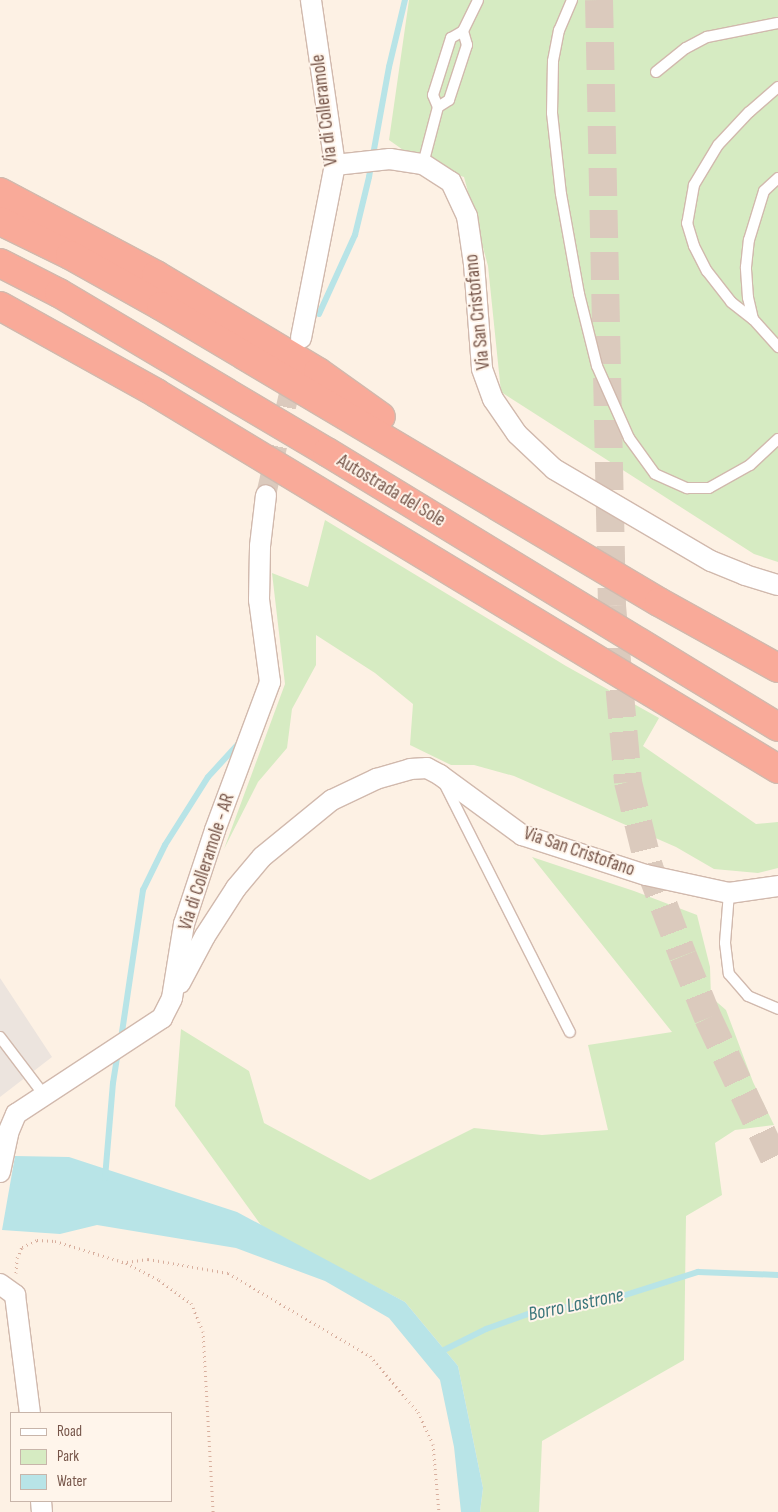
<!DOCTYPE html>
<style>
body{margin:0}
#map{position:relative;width:778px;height:1512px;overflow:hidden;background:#fdf1e4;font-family:"Sofia Sans Condensed",sans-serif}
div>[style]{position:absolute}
.industrial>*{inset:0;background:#ece4de}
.green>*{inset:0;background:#d6ebc2}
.water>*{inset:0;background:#b8e4e7}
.stream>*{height:6px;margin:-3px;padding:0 3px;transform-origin:3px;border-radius:3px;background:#b8e4e7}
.minor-tunnel>*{height:20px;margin-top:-10px;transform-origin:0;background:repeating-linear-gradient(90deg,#dbcabd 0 20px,transparent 0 30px)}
.primary-tunnel>*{height:28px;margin-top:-14px;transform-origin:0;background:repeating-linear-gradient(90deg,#dbcabd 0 28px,transparent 0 42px)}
.path>*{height:3px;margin-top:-1.5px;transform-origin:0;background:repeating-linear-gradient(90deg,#d8af9e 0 1px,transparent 0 5px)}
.roads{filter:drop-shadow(1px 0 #d1b9ad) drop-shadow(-1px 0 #d1b9ad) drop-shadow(0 1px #d1b9ad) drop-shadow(0 -1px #d1b9ad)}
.service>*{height:10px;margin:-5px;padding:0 5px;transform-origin:5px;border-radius:5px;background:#fff}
.minor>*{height:20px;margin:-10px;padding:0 10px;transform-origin:10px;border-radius:10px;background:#fff}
.motorway>*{height:28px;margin:-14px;padding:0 14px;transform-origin:14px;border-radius:14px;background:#f9aa99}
span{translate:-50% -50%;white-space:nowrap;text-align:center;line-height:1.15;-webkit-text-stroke:4px #fff5eb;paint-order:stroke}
.street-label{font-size:19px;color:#765549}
.water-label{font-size:20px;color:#3c777c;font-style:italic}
.legend{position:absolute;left:10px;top:1412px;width:162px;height:90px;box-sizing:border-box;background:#fff5eb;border:1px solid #c8b5aa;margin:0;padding:6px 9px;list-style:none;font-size:15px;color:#765549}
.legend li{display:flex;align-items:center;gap:10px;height:25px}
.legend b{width:25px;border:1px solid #c8b5aa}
</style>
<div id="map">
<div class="industrial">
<div style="clip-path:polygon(0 978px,52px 1057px,0 1097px)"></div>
</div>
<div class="green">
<div style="clip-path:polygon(409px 0,778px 0,778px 562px,754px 554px,501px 392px,488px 266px,464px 177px,423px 164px,389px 140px)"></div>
<div style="clip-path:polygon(325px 520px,566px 666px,659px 718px,643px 746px,756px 824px,778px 822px,778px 868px,758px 873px,714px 869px,676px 847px,514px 776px,474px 765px,451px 765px,410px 745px,413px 704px,375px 673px,316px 635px,316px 665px,292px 709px,287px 748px,258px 782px,224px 849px,285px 684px,272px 573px,308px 587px)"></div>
<div style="clip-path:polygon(532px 857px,634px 891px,697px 915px,710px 967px,711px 997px,726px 1010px,753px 1082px,774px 1125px,735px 1130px,715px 1143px,722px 1195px,686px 1216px,684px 1360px,542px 1441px,539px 1512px,480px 1512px,483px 1488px,458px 1366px,405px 1302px,263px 1228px,175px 1106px,181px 1029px,249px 1071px,264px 1123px,370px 1180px,474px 1128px,542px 1135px,608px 1130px,588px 1045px,672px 1032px)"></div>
</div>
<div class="water">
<div style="clip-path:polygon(15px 1156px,69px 1157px,237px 1212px,405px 1302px,458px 1366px,483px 1488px,480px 1512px,461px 1512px,454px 1447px,440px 1380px,389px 1318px,325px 1281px,236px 1248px,97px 1225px,60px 1234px,2px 1230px)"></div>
</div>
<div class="stream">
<div style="left:319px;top:314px;width:87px;rotate:-65.5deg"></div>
<div style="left:355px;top:235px;width:60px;rotate:-76.4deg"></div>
<div style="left:369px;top:177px;width:112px;rotate:-79.7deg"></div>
<div style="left:389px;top:67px;width:69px;rotate:-76.6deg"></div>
<div style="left:121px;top:1039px;width:151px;rotate:-81.6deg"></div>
<div style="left:143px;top:890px;width:50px;rotate:-63.9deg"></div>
<div style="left:165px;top:845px;width:80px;rotate:-57.7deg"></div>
<div style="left:208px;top:777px;width:49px;rotate:-47.5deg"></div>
<div style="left:105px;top:1178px;width:95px;rotate:-85.2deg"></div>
<div style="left:113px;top:1083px;width:32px;rotate:-81deg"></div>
<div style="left:438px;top:1353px;width:54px;rotate:-26.6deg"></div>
<div style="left:486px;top:1329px;width:56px;rotate:-19.7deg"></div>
<div style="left:539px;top:1310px;width:58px;rotate:-5.9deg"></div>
<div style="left:597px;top:1304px;width:106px;rotate:-17.6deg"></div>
<div style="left:698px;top:1272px;width:80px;rotate:2.1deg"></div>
</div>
<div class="minor-tunnel">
<div style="left:266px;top:495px;width:126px;rotate:-77.2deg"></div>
</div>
<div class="primary-tunnel">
<div style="left:599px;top:0;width:606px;rotate:88.77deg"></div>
<div style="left:612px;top:606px;width:177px;rotate:84.8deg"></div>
<div style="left:628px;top:782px;width:88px;rotate:76.1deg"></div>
<div style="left:649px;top:867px;width:95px;rotate:69.1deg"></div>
<div style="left:683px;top:956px;width:67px;rotate:68deg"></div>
<div style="left:708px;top:1018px;width:165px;rotate:64.8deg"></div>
</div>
<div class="path">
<div style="left:127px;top:1262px;width:21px;rotate:-8deg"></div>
<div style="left:148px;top:1259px;width:81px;rotate:9.9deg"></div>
<div style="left:228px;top:1273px;width:164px;rotate:30.3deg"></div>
<div style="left:370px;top:1356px;width:74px;rotate:49.4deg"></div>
<div style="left:418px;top:1412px;width:35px;rotate:65deg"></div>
<div style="left:433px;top:1444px;width:68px;rotate:85deg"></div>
<div style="left:16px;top:1273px;width:15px;rotate:-86deg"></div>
<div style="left:17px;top:1258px;width:12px;rotate:-66deg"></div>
<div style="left:22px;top:1247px;width:17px;rotate:-25deg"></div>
<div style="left:37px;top:1240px;width:18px;rotate:3deg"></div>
<div style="left:55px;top:1241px;width:74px;rotate:17.2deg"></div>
<div style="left:126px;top:1263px;width:37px;rotate:27deg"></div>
<div style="left:159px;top:1280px;width:39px;rotate:36deg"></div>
<div style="left:191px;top:1303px;width:30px;rotate:67deg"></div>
<div style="left:203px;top:1331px;width:181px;rotate:86.8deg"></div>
</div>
<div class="roads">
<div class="service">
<div style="left:572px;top:0;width:33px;rotate:113deg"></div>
<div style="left:559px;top:30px;width:32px;rotate:101deg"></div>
<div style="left:553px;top:61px;width:52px;rotate:91.1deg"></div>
<div style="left:552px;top:113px;width:81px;rotate:83.7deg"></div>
<div style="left:561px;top:194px;width:102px;rotate:79.8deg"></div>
<div style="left:579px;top:294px;width:74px;rotate:76deg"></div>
<div style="left:597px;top:366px;width:79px;rotate:66deg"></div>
<div style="left:629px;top:438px;width:44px;rotate:54.2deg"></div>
<div style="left:655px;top:474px;width:35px;rotate:24deg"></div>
<div style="left:687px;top:488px;width:22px"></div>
<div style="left:709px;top:488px;width:47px;rotate:-29.3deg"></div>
<div style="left:750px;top:465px;width:38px;rotate:-43deg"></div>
<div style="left:656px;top:72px;width:38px;rotate:-39deg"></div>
<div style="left:686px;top:48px;width:24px;rotate:-28deg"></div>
<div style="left:707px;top:37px;width:72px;rotate:-11.2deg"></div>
<div style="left:778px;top:87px;width:38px;rotate:139deg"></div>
<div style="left:749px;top:112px;width:45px;rotate:133.2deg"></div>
<div style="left:718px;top:145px;width:47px;rotate:121deg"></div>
<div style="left:694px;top:185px;width:39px;rotate:100deg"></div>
<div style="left:687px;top:223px;width:24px;rotate:73deg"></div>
<div style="left:694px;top:246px;width:28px;rotate:63deg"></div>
<div style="left:707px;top:271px;width:39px;rotate:52deg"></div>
<div style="left:731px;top:302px;width:28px;rotate:38deg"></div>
<div style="left:753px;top:319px;width:38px;rotate:48deg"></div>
<div style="left:438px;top:107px;width:13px;rotate:-32deg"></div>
<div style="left:449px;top:100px;width:58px;rotate:-71.9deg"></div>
<div style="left:467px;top:45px;width:15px;rotate:-106deg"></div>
<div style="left:423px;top:164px;width:59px;rotate:-75.3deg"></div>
<div style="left:438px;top:107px;width:13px;rotate:-113deg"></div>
<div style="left:433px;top:95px;width:60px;rotate:-72.5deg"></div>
<div style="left:451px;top:38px;width:14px;rotate:-30deg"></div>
<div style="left:463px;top:31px;width:34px;rotate:-64deg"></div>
<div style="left:753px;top:319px;width:22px;rotate:-103deg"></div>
<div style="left:748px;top:298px;width:31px;rotate:-94deg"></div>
<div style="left:746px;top:267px;width:27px;rotate:-84deg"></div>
<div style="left:749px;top:240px;width:51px;rotate:-73deg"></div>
<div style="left:764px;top:191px;width:19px;rotate:-43deg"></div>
<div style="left:444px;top:783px;width:279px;rotate:63.2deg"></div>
<div style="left:729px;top:893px;width:50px;rotate:94.6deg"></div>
<div style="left:725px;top:943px;width:31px;rotate:83deg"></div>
<div style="left:729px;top:974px;width:29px;rotate:49deg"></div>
<div style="left:748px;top:996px;width:33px;rotate:23deg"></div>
<div style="left:0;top:1037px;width:73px;rotate:52.8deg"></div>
</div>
<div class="minor">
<div style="left:335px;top:165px;width:55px;rotate:-6.2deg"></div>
<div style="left:390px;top:159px;width:33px;rotate:9deg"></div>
<div style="left:423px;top:164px;width:33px;rotate:33deg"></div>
<div style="left:451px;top:182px;width:38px;rotate:65deg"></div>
<div style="left:467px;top:216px;width:49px;rotate:81.7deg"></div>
<div style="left:474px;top:264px;width:105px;rotate:85.6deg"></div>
<div style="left:482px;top:369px;width:32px;rotate:70deg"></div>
<div style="left:493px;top:399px;width:42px;rotate:55.6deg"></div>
<div style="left:517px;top:434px;width:51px;rotate:43.4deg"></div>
<div style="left:554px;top:469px;width:182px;rotate:30.4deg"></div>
<div style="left:711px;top:561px;width:37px;rotate:22deg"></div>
<div style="left:745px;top:575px;width:34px;rotate:17deg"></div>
<div style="left:301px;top:338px;width:176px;rotate:-78.9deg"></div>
<div style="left:335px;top:165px;width:167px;rotate:-98.3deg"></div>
<div style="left:180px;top:983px;width:53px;rotate:-62deg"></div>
<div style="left:205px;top:936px;width:57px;rotate:-57.1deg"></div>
<div style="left:236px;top:888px;width:40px;rotate:-50deg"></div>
<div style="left:262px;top:857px;width:90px;rotate:-39.2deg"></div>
<div style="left:332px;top:800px;width:49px;rotate:-25.5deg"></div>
<div style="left:376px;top:779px;width:35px;rotate:-16deg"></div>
<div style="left:410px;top:769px;width:17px;rotate:-3deg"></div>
<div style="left:427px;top:768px;width:15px;rotate:28deg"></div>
<div style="left:440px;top:775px;width:102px;rotate:36.2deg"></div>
<div style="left:522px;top:835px;width:130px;rotate:17.9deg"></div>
<div style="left:646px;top:875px;width:85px;rotate:12.2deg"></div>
<div style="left:729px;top:893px;width:49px;rotate:-8.1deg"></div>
<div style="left:0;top:1172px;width:40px;rotate:-78deg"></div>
<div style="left:8px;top:1133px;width:21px;rotate:-67deg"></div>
<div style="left:16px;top:1114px;width:175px;rotate:-33.3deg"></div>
<div style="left:162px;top:1018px;width:22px;rotate:-63deg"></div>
<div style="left:172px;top:998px;width:75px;rotate:-80.8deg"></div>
<div style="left:184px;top:924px;width:99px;rotate:-71.7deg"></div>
<div style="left:215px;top:830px;width:158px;rotate:-69.6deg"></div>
<div style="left:270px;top:682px;width:83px;rotate:-97.6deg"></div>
<div style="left:259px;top:600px;width:54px;rotate:-88.9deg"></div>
<div style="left:260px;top:546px;width:51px;rotate:-83.3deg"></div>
<div style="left:0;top:1284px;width:19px;rotate:36deg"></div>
<div style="left:15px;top:1295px;width:119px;rotate:82.8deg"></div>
<div style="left:41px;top:1501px;width:11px;rotate:85deg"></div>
</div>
<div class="motorway">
<div style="left:0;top:192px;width:177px;rotate:28deg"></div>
<div style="left:156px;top:275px;width:189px;rotate:30.9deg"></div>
<div style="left:318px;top:372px;width:77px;rotate:35.5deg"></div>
<div style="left:0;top:221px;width:78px;rotate:25.9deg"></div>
<div style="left:70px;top:255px;width:104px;rotate:29.3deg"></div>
<div style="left:161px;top:306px;width:579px;rotate:30.73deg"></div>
<div style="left:659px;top:602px;width:136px;rotate:29deg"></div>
<div style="left:0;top:263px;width:66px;rotate:27deg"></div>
<div style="left:59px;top:293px;width:312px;rotate:30.7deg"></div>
<div style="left:327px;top:452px;width:528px;rotate:31.37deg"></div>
<div style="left:0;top:306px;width:179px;rotate:29.1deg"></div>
<div style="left:156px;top:393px;width:727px;rotate:31.15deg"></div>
</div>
</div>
<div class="street-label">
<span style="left:325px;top:110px;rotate:-97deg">Via di Colleramole</span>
<span style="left:478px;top:312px;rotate:-96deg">Via San Cristofano</span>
<span style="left:391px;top:491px;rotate:31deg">Autostrada del Sole</span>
<span style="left:579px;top:852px;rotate:19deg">Via San Cristofano</span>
<span style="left:207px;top:862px;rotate:-72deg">Via di Colleramole - AR</span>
</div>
<div class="water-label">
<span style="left:576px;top:1305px;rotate:-12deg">Borro Lastrone</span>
</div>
<ul class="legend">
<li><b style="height:6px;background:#fff"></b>Road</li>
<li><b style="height:14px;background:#d6ebc2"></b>Park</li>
<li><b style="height:14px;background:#b8e4e7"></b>Water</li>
</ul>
</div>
